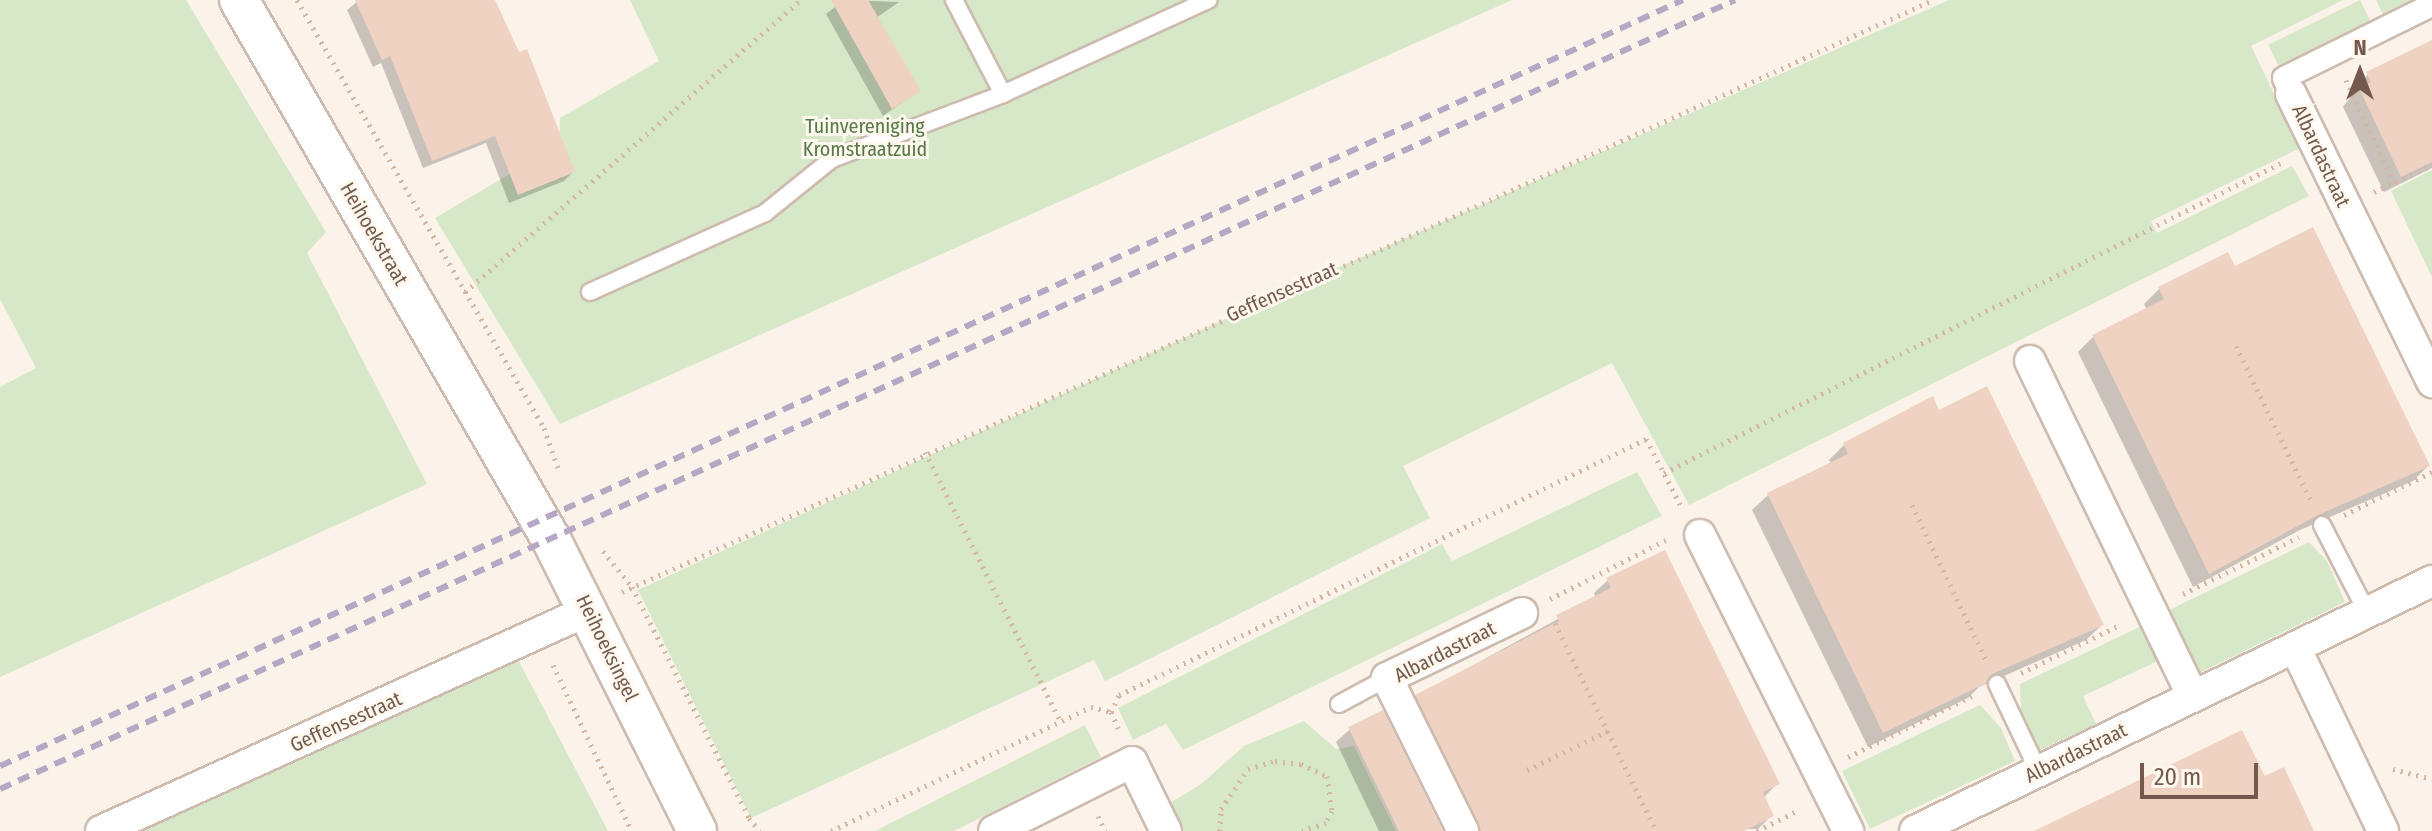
<!DOCTYPE html>
<style>
body{margin:0}
#map{position:relative;width:2432px;height:831px;overflow:hidden;background:#fbf3e9;font-family:"Fira Sans Condensed",sans-serif}
div>[style]{position:absolute}
.green>*{inset:0;background:#d6e8c8;transform-origin:0 0}
.shadow>*{inset:0;background:#0003}
.building>*{inset:0;background:#efd2c2}
.path>*{height:5px;margin-top:-2.5px;transform-origin:0;background:repeating-linear-gradient(90deg,#d4b6a5 0 2px,transparent 0 8px)}
.roads{filter:drop-shadow(2px 0 #cdbbaf) drop-shadow(-2px 0 #cdbbaf) drop-shadow(0 2px #cdbbaf) drop-shadow(0 -2px #cdbbaf)}
.service>*{height:16px;margin:-8px;padding:0 8px;transform-origin:8px;border-radius:8px;background:#fff}
.pedestrian>*{height:22px;margin:-11px;padding:0 11px;transform-origin:11px;border-radius:11px;background:#fff}
.minor>*{height:30px;margin:-15px;padding:0 15px;transform-origin:15px;border-radius:15px;background:#fff}
.tertiary>*{height:38px;margin:-19px;padding:0 19px;transform-origin:19px;border-radius:19px;background:#fff}
.rail>*{height:6px;margin-top:-3px;transform-origin:0;background:repeating-linear-gradient(90deg,#b6a7c5 0 12px,transparent 0 20px)}
span{translate:-50% -50%;white-space:nowrap;text-align:center;line-height:1.15;-webkit-text-stroke:6px #fef8ef;paint-order:stroke}
.park-label{font-size:20px;color:#577847}
.street-label{font-size:20px;color:#745a4e}
.north{position:absolute;left:2320px;top:32px;width:80px;height:80px;-webkit-text-stroke:6px #fef8ef;paint-order:stroke;rotate:0deg;font-size:22px;font-weight:700;line-height:32px;text-align:center;color:#745a4e}
.north::after{content:'';display:block;margin:auto;width:28px;height:36px;background:#745a4e;clip-path:polygon(50% 0,100% 100%,50% 72%,0 100%)}
.scale{position:absolute;left:2140px;top:763px;width:118px;height:36px;box-sizing:border-box;border:4px solid #745a4e;border-top:0;padding-left:10px;font-size:24px;line-height:28px;white-space:nowrap;color:#745a4e;-webkit-text-stroke:6px #fef8ef;paint-order:stroke}
</style>
<div id="map">
<div class="green">
<div style="clip-path:polygon(0 0,186px 0,326px 232px,307px 253px,427px 484px,0 677px,0 387px,36px 368px,0 299px)"></div>
<div style="clip-path:polygon(630px 0,1512px 0,560px 424px,435px 218px,559px 145px,560px 118px,659px 61px)"></div>
<div style="clip-path:polygon(1949px 0,2343px 0,2251px 46px,2300px 148px,2151px 221px,2157px 233px,2292px 166px,2309px 196px,1689px 505px,1612px 363px,1403px 466px,1430px 518px,1105px 681px,1094px 660px,751px 818px,638px 590px,1305px 282px)"></div>
<div style="left:2360px;top:0;width:28px;height:102px;rotate:64deg"></div>
<div style="clip-path:polygon(2376px 0,2431px 0,2387px 22px)"></div>
<div style="clip-path:polygon(2432px 170px,2432px 277px,2391px 191px)"></div>
<div style="clip-path:polygon(1637px 472px,1662px 516px,1183px 750px,1166px 724px,1133px 740px,1118px 708px,1442px 544px,1452px 561px)"></div>
<div style="clip-path:polygon(2309px 542px,2327px 561px,2345px 602px,2199px 673px,2169px 610px)"></div>
<div style="clip-path:polygon(2146px 624px,2162px 659px,2083px 696px,2096px 724px,2038px 751px,2021px 714px,2020px 684px)"></div>
<div style="clip-path:polygon(515px 654px,608px 831px,126px 831px)"></div>
<div style="clip-path:polygon(1980px 705px,2001px 728px,2015px 761px,1870px 829px,1842px 771px)"></div>
<div style="clip-path:polygon(1304px 721px,1336px 749px,1354px 746px,1396px 831px,1182px 831px,1168px 804px,1200px 785px,1244px 746px)"></div>
<div style="clip-path:polygon(1085px 725px,1101px 757px,954px 831px,875px 831px)"></div>
</div>
<div class="shadow">
<div style="clip-path:polygon(359px 0,493px 0,573px 172px,564px 181px,509px 203px,486px 143px,423px 168px,381px 63px,373px 67px,347px 10px)"></div>
<div style="clip-path:polygon(844px 0,899px 2px,876px 18px,919px 91px,883px 116px,826px 14px)"></div>
<div style="clip-path:polygon(2432px 42px,2432px 168px,2384px 192px,2343px 107px,2368px 74px)"></div>
<div style="clip-path:polygon(2234px 268px,2428px 466px,2413px 481px,2300px 530px,2193px 587px,2078px 352px,2094px 336px,2147px 310px,2144px 304px,2159px 289px)"></div>
<div style="clip-path:polygon(1938px 412px,2102px 625px,2086px 640px,1979px 687px,1968px 698px,1868px 747px,1752px 510px,1768px 495px,1831px 464px,1829px 460px,1845px 444px)"></div>
<div style="clip-path:polygon(1608px 580px,1777px 784px,1763px 798px,1772px 815px,1758px 829px,1464px 831px,1403px 710px,1417px 696px,1596px 598px,1594px 593px)"></div>
<div style="clip-path:polygon(1350px 729px,1441px 831px,1379px 831px,1336px 742px)"></div>
</div>
<div class="building">
<div style="clip-path:polygon(355px 0,495px 0,519px 52px,527px 49px,575px 172px,518px 195px,495px 136px,432px 161px,390px 56px,382px 60px)"></div>
<div style="clip-path:polygon(831px 0,868px 0,921px 91px,892px 109px)"></div>
<div style="clip-path:polygon(2432px 40px,2432px 162px,2401px 177px,2359px 88px,2371px 82px,2366px 72px)"></div>
<div style="clip-path:polygon(2313px 227px,2430px 466px,2318px 515px,2209px 574px,2092px 335px,2164px 299px,2158px 287px,2228px 252px,2235px 266px)"></div>
<div style="clip-path:polygon(1987px 386px,2104px 625px,1992px 674px,1986px 683px,1883px 733px,1767px 493px,1848px 454px,1843px 443px,1933px 396px,1939px 410px)"></div>
<div style="clip-path:polygon(1665px 550px,1780px 784px,1763px 792px,1774px 816px,1744px 831px,1481px 831px,1415px 695px,1559px 621px,1556px 615px,1611px 588px,1606px 578px)"></div>
<div style="clip-path:polygon(1383px 710px,1443px 831px,1399px 831px,1348px 727px)"></div>
<div style="clip-path:polygon(2242px 730px,2265px 776px,2284px 767px,2314px 831px,2034px 831px)"></div>
</div>
<div class="path">
<div style="left:297px;top:0;width:494px;rotate:60deg"></div>
<div style="left:544px;top:428px;width:42px;rotate:70.7deg"></div>
<div style="left:2346px;top:80px;width:114px;rotate:65deg"></div>
<div style="left:2374px;top:192px;width:64px;rotate:-25deg"></div>
<div style="left:465px;top:292px;width:445px;rotate:-41deg"></div>
<div style="left:2236px;top:346px;width:174px;rotate:64.2deg"></div>
<div style="left:925px;top:452px;width:301px;rotate:63.3deg"></div>
<div style="left:1664px;top:473px;width:695px;rotate:-26.68deg"></div>
<div style="left:1912px;top:505px;width:172px;rotate:64.5deg"></div>
<div style="left:2344px;top:515px;width:98px;rotate:-26deg"></div>
<div style="left:603px;top:551px;width:46px;rotate:51.1deg"></div>
<div style="left:632px;top:587px;width:259px;rotate:63.1deg"></div>
<div style="left:749px;top:818px;width:17px;rotate:50deg"></div>
<div style="left:622px;top:592px;width:1438px;rotate:-24.3deg"></div>
<div style="left:2183px;top:594px;width:129px;rotate:-26.2deg"></div>
<div style="left:1550px;top:599px;width:130px;rotate:-27deg"></div>
<div style="left:1555px;top:623px;width:231px;rotate:64.1deg"></div>
<div style="left:553px;top:665px;width:184px;rotate:64.6deg"></div>
<div style="left:2021px;top:673px;width:110px;rotate:-25.9deg"></div>
<div style="left:1111px;top:712px;width:19px;rotate:-65deg"></div>
<div style="left:1119px;top:695px;width:586px;rotate:-25.91deg"></div>
<div style="left:1646px;top:439px;width:78px;rotate:62.4deg"></div>
<div style="left:1848px;top:757px;width:138px;rotate:-26.2deg"></div>
<div style="left:2393px;top:769px;width:40px;rotate:14.4deg"></div>
<div style="left:1527px;top:770px;width:90px;rotate:-25.7deg"></div>
<div style="left:1098px;top:816px;width:17px;rotate:65deg"></div>
<div style="left:831px;top:831px;width:288px;rotate:-25.5deg"></div>
<div style="left:1091px;top:707px;width:21px;rotate:14deg"></div>
<div style="left:1111px;top:712px;width:22px;rotate:66deg"></div>
<div style="left:1220px;top:831px;width:22px;rotate:-87deg"></div>
<div style="left:1221px;top:809px;width:48px;rotate:-56deg"></div>
<div style="left:1248px;top:769px;width:28px;rotate:-17deg"></div>
<div style="left:1275px;top:761px;width:26px;rotate:7deg"></div>
<div style="left:1301px;top:764px;width:29px;rotate:25deg"></div>
<div style="left:1327px;top:776px;width:35px;rotate:82deg"></div>
<div style="left:1332px;top:811px;width:13px;rotate:117deg"></div>
<div style="left:1326px;top:823px;width:25px;rotate:162deg"></div>
<div style="left:1757px;top:831px;width:47px;rotate:-26.6deg"></div>
</div>
<div class="roads">
<div class="service">
<div style="left:954px;top:0;width:106px;rotate:62.5deg"></div>
<div style="left:590px;top:292px;width:192px;rotate:-24.3deg"></div>
<div style="left:765px;top:213px;width:86px;rotate:-38.9deg"></div>
<div style="left:832px;top:159px;width:183px;rotate:-20.8deg"></div>
<div style="left:1003px;top:94px;width:226px;rotate:-24.6deg"></div>
<div style="left:2322px;top:525px;width:98px;rotate:62.7deg"></div>
<div style="left:1997px;top:684px;width:98px;rotate:64.5deg"></div>
<div style="left:1339px;top:704px;width:55px;rotate:-28.4deg"></div>
</div>
<div class="pedestrian">
<div style="left:2291px;top:94px;width:17px;rotate:-114deg"></div>
<div style="left:2284px;top:78px;width:165px;rotate:-26.3deg"></div>
</div>
<div class="minor">
<div style="left:2291px;top:94px;width:321px;rotate:63.9deg"></div>
<div style="left:2030px;top:361px;width:373px;rotate:64.1deg"></div>
<div style="left:1700px;top:535px;width:331px;rotate:63.4deg"></div>
<div style="left:2295px;top:647px;width:204px;rotate:64.4deg"></div>
<div style="left:101px;top:831px;width:536px;rotate:-24.36deg"></div>
<div style="left:994px;top:831px;width:154px;rotate:-26.6deg"></div>
<div style="left:1132px;top:762px;width:77px;rotate:63.8deg"></div>
<div style="left:1463px;top:831px;width:171px;rotate:-116.4deg"></div>
<div style="left:1387px;top:678px;width:150px;rotate:-25.7deg"></div>
<div style="left:1915px;top:831px;width:574px;rotate:-25.81deg"></div>
</div>
<div class="tertiary">
<div style="left:239px;top:0;width:623px;rotate:59.94deg"></div>
<div style="left:551px;top:539px;width:326px;rotate:63.4deg"></div>
</div>
</div>
<div class="rail">
<div style="left:0;top:766px;width:1849px;rotate:-24.47deg"></div>
<div style="left:0;top:789px;width:1906px;rotate:-24.45deg"></div>
</div>
<div class="park-label">
<span style="left:865px;top:138px">Tuinvereniging<br>Kromstraatzuid</span>
</div>
<div class="street-label">
<span style="left:2321px;top:156px;rotate:65deg">Albardastraat</span>
<span style="left:374px;top:234px;rotate:60deg">Heihoekstraat</span>
<span style="left:1282px;top:292px;rotate:-24deg">Geffensestraat</span>
<span style="left:607px;top:648px;rotate:64deg">Heihoeksingel</span>
<span style="left:1445px;top:652px;rotate:-27deg">Albardastraat</span>
<span style="left:346px;top:722px;rotate:-24deg">Geffensestraat</span>
<span style="left:2076px;top:753px;rotate:-26deg">Albardastraat</span>
</div>
<div class="north">N</div>
<div class="scale">20 m</div>
</div>
